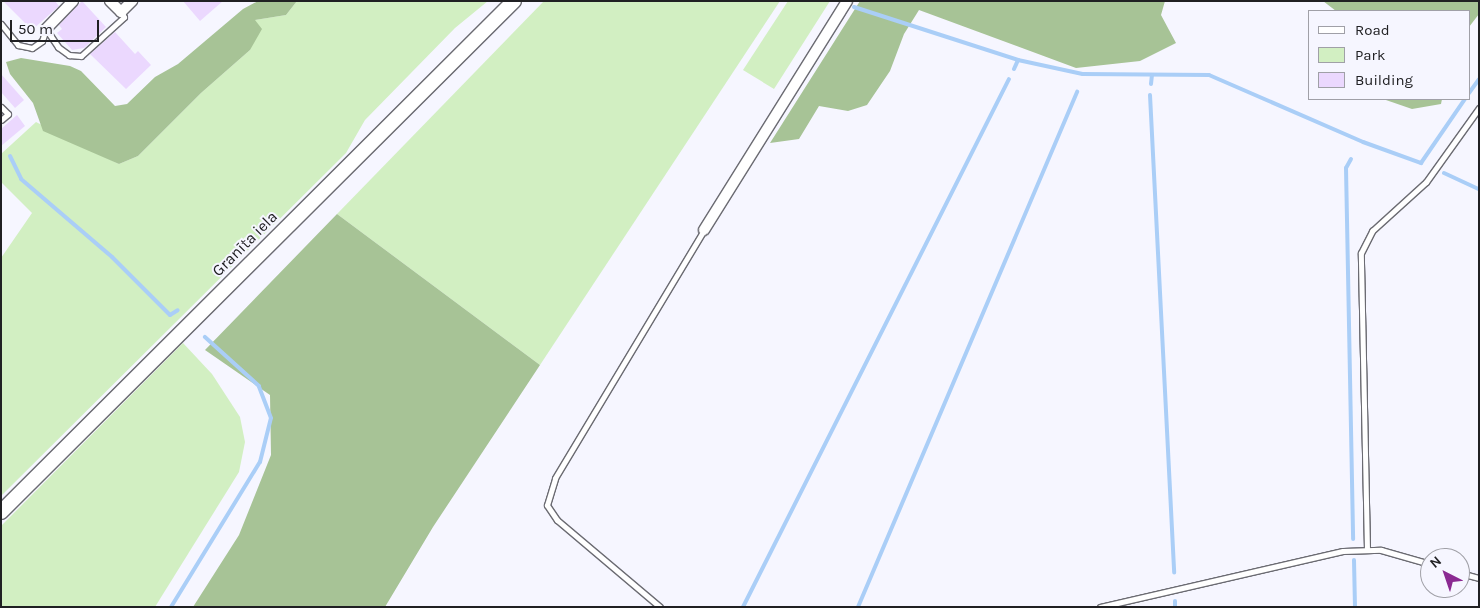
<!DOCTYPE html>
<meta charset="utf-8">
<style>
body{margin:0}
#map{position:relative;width:1480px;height:608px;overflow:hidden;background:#f6f6ff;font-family:Karla,sans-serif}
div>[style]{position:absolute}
.green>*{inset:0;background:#d2efc2}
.forest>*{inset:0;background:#a7c396}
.stream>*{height:4px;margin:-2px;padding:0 2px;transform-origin:2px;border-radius:2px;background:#aacef7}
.building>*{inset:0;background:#ebd8fe}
.roads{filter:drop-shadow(1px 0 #6b6b72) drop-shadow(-1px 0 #6b6b72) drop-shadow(0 1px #6b6b72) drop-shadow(0 -1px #6b6b72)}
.lane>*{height:5px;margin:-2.5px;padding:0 2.5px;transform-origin:2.5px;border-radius:2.5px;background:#fff}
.street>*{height:10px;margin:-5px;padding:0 5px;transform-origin:5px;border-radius:5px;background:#fff}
.secondary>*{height:14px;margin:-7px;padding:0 7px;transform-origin:7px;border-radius:7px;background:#fff}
span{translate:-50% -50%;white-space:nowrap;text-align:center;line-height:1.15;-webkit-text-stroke:4px #f6f6ff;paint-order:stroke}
.street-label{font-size:16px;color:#202023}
.frame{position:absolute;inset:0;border:2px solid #202023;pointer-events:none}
.legend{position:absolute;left:1308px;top:10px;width:162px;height:90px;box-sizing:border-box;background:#f6f6ff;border:1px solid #a0a0a7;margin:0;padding:6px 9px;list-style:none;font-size:15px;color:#202023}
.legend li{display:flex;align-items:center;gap:10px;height:25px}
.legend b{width:25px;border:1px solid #a0a0a7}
.north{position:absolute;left:1420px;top:548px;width:50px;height:50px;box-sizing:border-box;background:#f6f6ff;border:1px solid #a0a0a7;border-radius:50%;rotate:319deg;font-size:14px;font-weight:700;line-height:20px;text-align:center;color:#202023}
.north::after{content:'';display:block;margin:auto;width:18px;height:22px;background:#8b2a92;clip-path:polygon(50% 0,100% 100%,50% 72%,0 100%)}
.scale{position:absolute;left:10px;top:20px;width:89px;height:22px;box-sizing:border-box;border:2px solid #202023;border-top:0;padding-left:6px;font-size:15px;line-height:18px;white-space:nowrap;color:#202023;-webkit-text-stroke:4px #f6f6ff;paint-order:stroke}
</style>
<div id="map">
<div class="green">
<div style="clip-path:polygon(297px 1px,488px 1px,455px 28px,365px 120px,346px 153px,1px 496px,1px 258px,32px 213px,1px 182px,1px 154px,36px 122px,119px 164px,138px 156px,201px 93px,250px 50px,255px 20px,286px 15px)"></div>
<div style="clip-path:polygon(544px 1px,780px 1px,540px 365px,337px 214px)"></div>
<div style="clip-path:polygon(788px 1px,830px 1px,774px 89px,743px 70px)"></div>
<div style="clip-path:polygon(183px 343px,212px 374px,240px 417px,245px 442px,239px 472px,155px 607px,1px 607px,1px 526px)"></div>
</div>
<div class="forest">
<div style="clip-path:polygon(258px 1px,297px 1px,286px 15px,255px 20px,262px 29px,250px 50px,201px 93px,138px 156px,119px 164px,43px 131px,33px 103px,10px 74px,6px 62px,21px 58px,70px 66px,81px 71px,115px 106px,127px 104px,155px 77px,178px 64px,243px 9px)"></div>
<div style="clip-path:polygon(860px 1px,1165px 1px,1161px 15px,1176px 43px,1140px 61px,1076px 68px,919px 10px,904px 34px,890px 71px,867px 105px,848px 111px,819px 106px,799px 139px,770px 143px)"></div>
<div style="clip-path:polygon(1323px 1px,1479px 1px,1479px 14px,1469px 27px,1469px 11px,1336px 11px)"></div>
<div style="clip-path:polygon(1383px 99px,1442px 99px,1441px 104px,1412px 109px)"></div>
<div style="clip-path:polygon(337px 214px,540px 365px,433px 527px,385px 607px,193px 607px,239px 535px,271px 455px,270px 395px,205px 350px)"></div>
</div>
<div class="stream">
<div style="left:854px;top:7px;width:172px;rotate:17.9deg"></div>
<div style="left:1018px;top:60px;width:66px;rotate:12.2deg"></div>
<div style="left:1083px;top:74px;width:126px;rotate:0.5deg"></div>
<div style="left:1209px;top:75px;width:168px;rotate:23.5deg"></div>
<div style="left:1363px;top:142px;width:62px;rotate:19.9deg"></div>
<div style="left:1421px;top:163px;width:78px;rotate:-55.5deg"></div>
<div style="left:1014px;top:69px;width:10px;rotate:-66deg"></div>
<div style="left:1151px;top:84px;width:9px;rotate:-84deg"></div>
<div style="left:1469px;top:93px;width:17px;rotate:-54deg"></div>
<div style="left:1150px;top:95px;width:478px;rotate:87.1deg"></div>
<div style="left:10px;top:156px;width:25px;rotate:64deg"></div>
<div style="left:21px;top:179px;width:120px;rotate:40.6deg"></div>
<div style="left:112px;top:257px;width:82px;rotate:45deg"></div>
<div style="left:170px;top:315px;width:9px;rotate:-32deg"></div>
<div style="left:1351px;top:159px;width:10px;rotate:119deg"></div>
<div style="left:1346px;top:168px;width:371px;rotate:88.9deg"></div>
<div style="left:1444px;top:173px;width:38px;rotate:25deg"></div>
<div style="left:1354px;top:560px;width:47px;rotate:88.8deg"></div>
<div style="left:1175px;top:601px;width:6px;rotate:90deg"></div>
<div style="left:171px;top:607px;width:170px;rotate:-58.5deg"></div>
<div style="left:260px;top:462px;width:45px;rotate:-76deg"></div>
<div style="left:271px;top:418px;width:34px;rotate:-111deg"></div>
<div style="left:259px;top:386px;width:73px;rotate:-137.8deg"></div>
<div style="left:743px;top:607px;width:591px;rotate:-63.26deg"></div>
<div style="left:858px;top:607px;width:560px;rotate:-66.96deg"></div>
</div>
<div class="building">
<div style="clip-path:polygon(3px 1px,55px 1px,59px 6px,32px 30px)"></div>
<div style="clip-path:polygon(82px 1px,106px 27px,84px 48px,72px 50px,57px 33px,62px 29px,59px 25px)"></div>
<div style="clip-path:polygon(183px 1px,223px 1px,200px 21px)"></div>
<div style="clip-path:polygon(115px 32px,135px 54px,138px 51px,151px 65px,126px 89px,90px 54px)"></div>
<div style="clip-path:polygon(1px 74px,24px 100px,15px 108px,1px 92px)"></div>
<div style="clip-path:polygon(17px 115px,25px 126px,1px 146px,1px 129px)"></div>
</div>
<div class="roads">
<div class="lane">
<div style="left:1px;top:24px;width:27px;rotate:51deg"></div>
<div style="left:18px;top:45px;width:14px;rotate:12deg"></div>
<div style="left:32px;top:48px;width:12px;rotate:-35deg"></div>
<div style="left:42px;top:41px;width:13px;rotate:-72deg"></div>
<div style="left:46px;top:29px;width:22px;rotate:56deg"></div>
<div style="left:58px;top:47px;width:14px;rotate:36deg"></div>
<div style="left:69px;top:55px;width:12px;rotate:5deg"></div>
<div style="left:81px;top:56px;width:58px;rotate:-42.2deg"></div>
<div style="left:124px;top:17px;width:6px;rotate:-121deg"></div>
<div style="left:1px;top:107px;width:10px;rotate:45deg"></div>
<div style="left:8px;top:114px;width:9px;rotate:139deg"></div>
<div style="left:1367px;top:549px;width:296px;rotate:-91.2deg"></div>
<div style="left:1361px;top:253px;width:25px;rotate:-63deg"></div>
<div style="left:1372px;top:231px;width:73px;rotate:-42.2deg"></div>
<div style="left:1426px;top:182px;width:91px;rotate:-54.4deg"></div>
<div style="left:1460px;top:573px;width:20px;rotate:15deg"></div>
<div style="left:660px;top:607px;width:135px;rotate:-139.8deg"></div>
<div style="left:557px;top:520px;width:18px;rotate:-124deg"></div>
<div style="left:547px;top:505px;width:28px;rotate:-73deg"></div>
<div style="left:555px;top:478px;width:289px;rotate:-59deg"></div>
<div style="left:1100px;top:607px;width:249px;rotate:-13deg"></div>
<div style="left:1343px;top:551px;width:38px;rotate:-2deg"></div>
<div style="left:1381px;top:550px;width:51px;rotate:15.9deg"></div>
</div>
<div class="street">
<div style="left:110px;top:1px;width:16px;rotate:45deg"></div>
<div style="left:121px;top:12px;width:16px;rotate:-45deg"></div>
<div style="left:46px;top:29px;width:39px;rotate:-46deg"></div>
<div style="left:704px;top:230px;width:270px;rotate:-58deg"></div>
</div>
<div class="secondary">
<div style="left:1px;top:512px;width:724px;rotate:-44.89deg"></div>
</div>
</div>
<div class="street-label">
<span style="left:245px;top:244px;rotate:-45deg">Granīta iela</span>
</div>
<div class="frame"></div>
<ul class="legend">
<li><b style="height:6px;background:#fff"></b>Road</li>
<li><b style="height:14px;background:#d2efc2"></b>Park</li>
<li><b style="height:14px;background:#ebd8fe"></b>Building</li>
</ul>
<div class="north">N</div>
<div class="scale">50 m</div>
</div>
